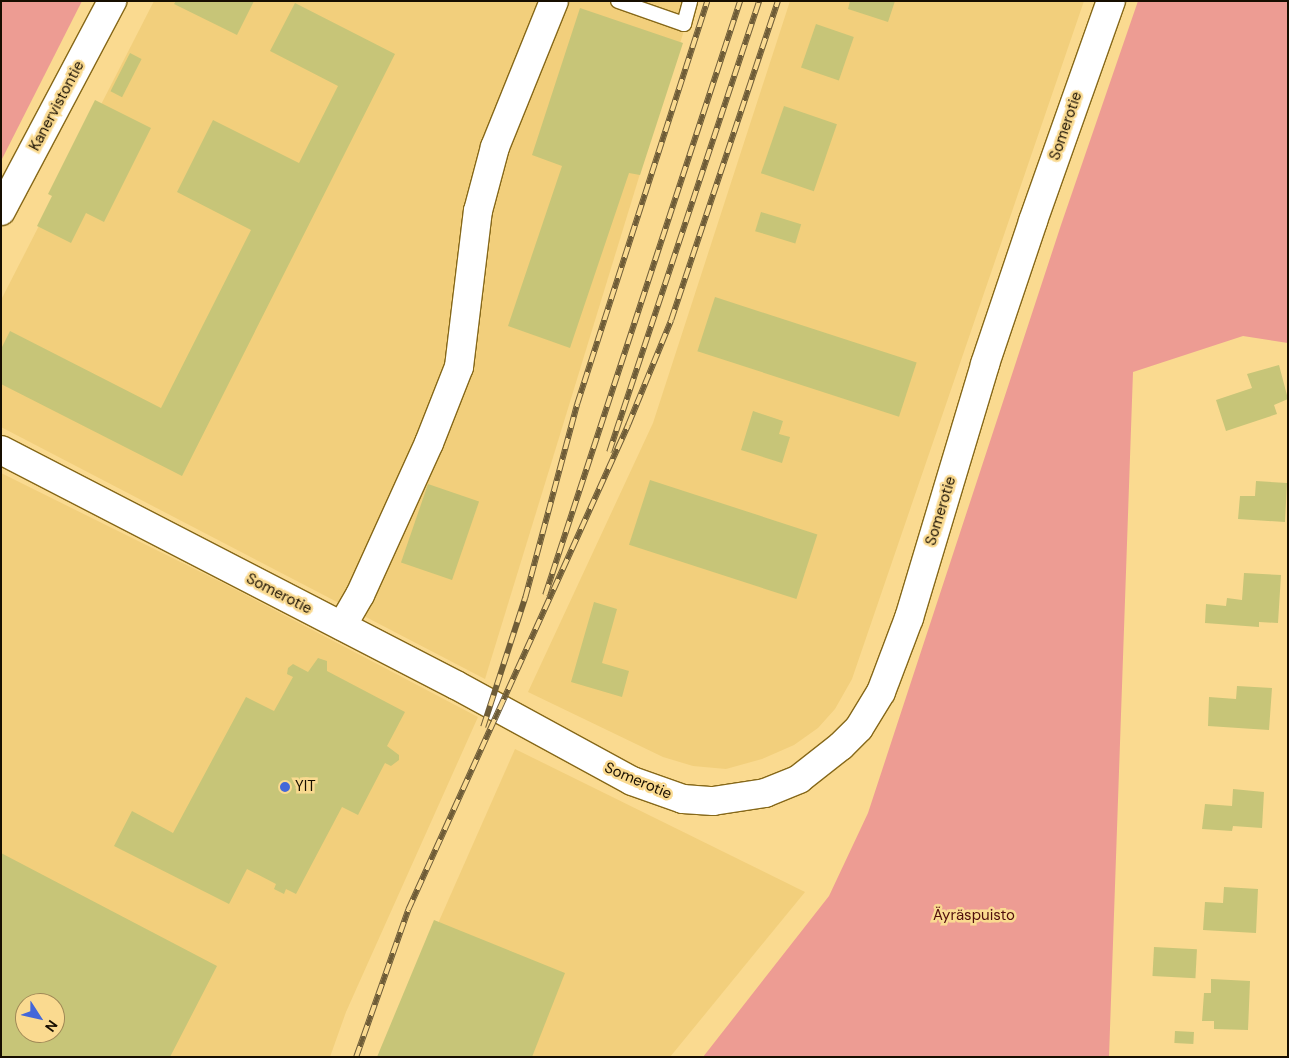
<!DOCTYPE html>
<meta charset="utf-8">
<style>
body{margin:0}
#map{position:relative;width:1289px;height:1058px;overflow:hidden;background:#fada90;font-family:"DM Sans",sans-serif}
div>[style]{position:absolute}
.built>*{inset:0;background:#f2cf7c}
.green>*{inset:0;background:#ed9c93}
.building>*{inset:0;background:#c7c578;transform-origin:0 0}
.roads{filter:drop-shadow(1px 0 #866819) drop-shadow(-1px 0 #866819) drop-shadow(0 1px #866819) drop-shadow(0 -1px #866819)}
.lane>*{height:14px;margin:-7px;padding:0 7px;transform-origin:7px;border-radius:7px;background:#fff}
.street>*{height:28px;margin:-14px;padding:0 14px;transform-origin:14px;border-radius:14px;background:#fff}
.secondary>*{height:28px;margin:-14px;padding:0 14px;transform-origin:14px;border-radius:14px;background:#fff}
.rail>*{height:5.5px;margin-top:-2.75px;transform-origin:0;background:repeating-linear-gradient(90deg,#fada90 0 11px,#6e5c37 0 22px);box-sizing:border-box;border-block:1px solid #6e5c37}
.dots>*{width:14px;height:14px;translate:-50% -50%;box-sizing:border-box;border:2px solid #fada90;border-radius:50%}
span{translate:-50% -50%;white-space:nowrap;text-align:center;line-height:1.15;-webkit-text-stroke:5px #fada90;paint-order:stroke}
.street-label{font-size:15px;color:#170e00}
.poi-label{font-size:15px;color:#170e00}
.left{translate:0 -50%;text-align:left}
.park-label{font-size:15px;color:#4f0e0c}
.frame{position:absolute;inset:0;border:2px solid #170e00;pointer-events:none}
.north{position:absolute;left:15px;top:993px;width:50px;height:50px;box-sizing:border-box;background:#fada90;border:1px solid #9f8856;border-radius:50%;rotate:125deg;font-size:14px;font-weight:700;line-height:20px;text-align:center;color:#170e00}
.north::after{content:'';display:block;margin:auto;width:18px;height:22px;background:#4367d9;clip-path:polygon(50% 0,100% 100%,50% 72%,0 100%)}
</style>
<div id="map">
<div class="built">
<div style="clip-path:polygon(154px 1px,693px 1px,485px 679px,1px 427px,1px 300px)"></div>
<div style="clip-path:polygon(790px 1px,1084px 1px,852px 679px,835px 709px,818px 728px,794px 745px,762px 759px,726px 769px,693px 766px,663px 757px,528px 692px,653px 423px)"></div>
<div style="clip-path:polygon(evenodd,1px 473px,223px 583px,478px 717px,346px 1012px,330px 1057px,1px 1057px,1px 473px,25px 1003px,55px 1003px,55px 1033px,25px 1033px,25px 1003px)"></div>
<div style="clip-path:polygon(515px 749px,805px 892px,670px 1057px,379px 1057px)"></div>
</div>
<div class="green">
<div style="clip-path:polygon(1px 1px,82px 1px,1px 161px)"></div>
<div style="clip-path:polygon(1138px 1px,1288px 1px,1288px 343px,1243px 336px,1133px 372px,1109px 1057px,703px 1057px,829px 896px,868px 813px,1061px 225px)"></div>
</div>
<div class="building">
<div style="clip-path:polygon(176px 1px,254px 1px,237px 35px,174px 4px)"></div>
<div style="clip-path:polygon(850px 1px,895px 1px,888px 22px,848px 9px)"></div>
<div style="clip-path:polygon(295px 3px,395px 54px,182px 476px,1px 384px,1px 349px,10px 331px,161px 408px,251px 230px,177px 192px,213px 120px,299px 163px,338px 86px,270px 51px)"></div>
<div style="clip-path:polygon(580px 8px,683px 43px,640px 175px,629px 173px,570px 348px,508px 326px,562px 166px,532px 155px)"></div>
<div style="left:816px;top:24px;width:40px;height:46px;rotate:19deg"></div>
<div style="left:130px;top:53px;width:13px;height:43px;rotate:27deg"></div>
<div style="clip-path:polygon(95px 100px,151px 128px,104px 222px,86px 213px,71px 243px,37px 226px,52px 196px,48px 194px)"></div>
<div style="left:784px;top:106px;width:56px;height:71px;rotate:19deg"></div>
<div style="left:761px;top:212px;width:42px;height:20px;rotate:17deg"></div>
<div style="left:715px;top:297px;width:212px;height:57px;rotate:18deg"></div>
<div style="clip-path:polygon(1279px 365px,1288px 399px,1274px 405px,1277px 414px,1226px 431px,1216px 400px,1252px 388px,1247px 374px)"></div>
<div style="clip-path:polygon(753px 411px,783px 421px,779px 434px,790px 437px,782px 463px,741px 450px)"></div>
<div style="left:650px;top:480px;width:176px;height:68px;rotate:18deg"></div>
<div style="clip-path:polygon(1256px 481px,1287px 483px,1285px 522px,1238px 519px,1240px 496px,1255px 496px)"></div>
<div style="left:428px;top:484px;width:54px;height:83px;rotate:19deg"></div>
<div style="clip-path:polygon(1244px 573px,1281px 575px,1278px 623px,1259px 622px,1259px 627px,1205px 623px,1206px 604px,1226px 606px,1227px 598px,1242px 600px)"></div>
<div style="clip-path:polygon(594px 602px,617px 609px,602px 663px,629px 671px,622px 697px,571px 682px)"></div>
<div style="clip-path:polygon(318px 658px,327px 661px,327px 671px,405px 712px,387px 746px,399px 755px,399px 760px,391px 766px,385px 763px,358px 815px,342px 807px,296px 894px,286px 889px,284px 894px,274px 889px,276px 884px,247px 869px,229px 904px,114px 846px,132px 811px,173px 833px,246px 697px,274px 711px,293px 677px,287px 674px,288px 668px,293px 664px,308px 672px)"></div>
<div style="clip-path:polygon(1237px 686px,1272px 688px,1269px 730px,1208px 726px,1209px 697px,1236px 699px)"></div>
<div style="clip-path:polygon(1233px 789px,1264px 792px,1262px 828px,1233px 826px,1232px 831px,1202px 829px,1205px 804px,1232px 806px)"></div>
<div style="clip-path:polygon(evenodd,1px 853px,217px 966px,170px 1057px,1px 1057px,1px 853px,25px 1003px,55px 1003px,55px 1033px,25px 1033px,25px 1003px)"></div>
<div style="clip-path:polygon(1224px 887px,1258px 889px,1256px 933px,1203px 930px,1205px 902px,1223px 903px)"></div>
<div style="clip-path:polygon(434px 920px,565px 973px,532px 1057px,377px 1057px)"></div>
<div style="left:1154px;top:947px;width:43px;height:29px;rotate:3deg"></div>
<div style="clip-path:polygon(1211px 979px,1250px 981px,1248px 1030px,1214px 1029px,1214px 1021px,1202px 1021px,1204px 993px,1211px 993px)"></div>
<div style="left:1175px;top:1031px;width:19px;height:12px;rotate:3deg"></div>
</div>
<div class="roads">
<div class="lane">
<div style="left:618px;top:1px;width:70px;rotate:19.2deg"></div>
<div style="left:684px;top:24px;width:24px;rotate:-75deg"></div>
</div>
<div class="street">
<div style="left:1px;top:450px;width:512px;rotate:27.32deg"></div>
<div style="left:456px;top:685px;width:200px;rotate:28.6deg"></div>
<div style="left:632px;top:781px;width:54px;rotate:19.4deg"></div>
<div style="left:683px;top:799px;width:30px;rotate:4deg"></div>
<div style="left:713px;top:801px;width:53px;rotate:-8.7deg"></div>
<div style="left:765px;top:793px;width:37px;rotate:-22deg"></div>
<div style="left:799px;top:779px;width:53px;rotate:-38.2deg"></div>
<div style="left:841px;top:746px;width:25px;rotate:-45deg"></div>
<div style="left:859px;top:728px;width:42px;rotate:-58.6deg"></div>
<div style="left:881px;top:692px;width:79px;rotate:-69.3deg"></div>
<div style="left:909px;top:618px;width:265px;rotate:-73.3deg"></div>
<div style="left:985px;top:364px;width:151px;rotate:-71.4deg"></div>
<div style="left:1033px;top:221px;width:233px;rotate:-70.5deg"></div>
<div style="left:342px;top:626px;width:36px;rotate:-60deg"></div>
<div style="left:360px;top:595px;width:167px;rotate:-65.6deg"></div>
<div style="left:429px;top:443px;width:82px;rotate:-68.5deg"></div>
<div style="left:459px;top:367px;width:157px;rotate:-83.1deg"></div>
<div style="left:478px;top:211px;width:66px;rotate:-75.1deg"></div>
<div style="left:495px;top:147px;width:157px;rotate:-68deg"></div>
</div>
<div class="secondary">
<div style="left:1px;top:211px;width:238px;rotate:-62.1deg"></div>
</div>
</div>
<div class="rail">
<div style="left:609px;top:452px;width:475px;rotate:-71.6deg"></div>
<div style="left:545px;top:595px;width:625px;rotate:-71.83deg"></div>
<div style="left:483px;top:727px;width:136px;rotate:-72deg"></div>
<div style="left:525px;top:598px;width:201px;rotate:-75deg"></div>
<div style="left:577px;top:404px;width:423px;rotate:-72.1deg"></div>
<div style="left:356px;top:1057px;width:156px;rotate:-70.5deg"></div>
<div style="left:408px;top:910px;width:533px;rotate:-65.6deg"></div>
<div style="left:628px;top:425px;width:113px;rotate:-67.7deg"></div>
<div style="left:671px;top:320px;width:336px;rotate:-71.5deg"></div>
</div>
<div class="dots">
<div style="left:285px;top:787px;background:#4367d9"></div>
</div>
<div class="street-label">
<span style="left:57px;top:106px;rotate:-62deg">Kanervistontie</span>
<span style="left:1066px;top:126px;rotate:-71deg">Somerotie</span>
<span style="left:941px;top:511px;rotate:-73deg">Somerotie</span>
<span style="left:279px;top:594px;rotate:27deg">Somerotie</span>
<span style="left:638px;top:781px;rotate:23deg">Somerotie</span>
</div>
<div class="poi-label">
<span class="left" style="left:295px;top:787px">YIT</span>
</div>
<div class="park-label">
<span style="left:974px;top:916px">Äyräspuisto</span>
</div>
<div class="frame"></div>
<div class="north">N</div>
</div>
